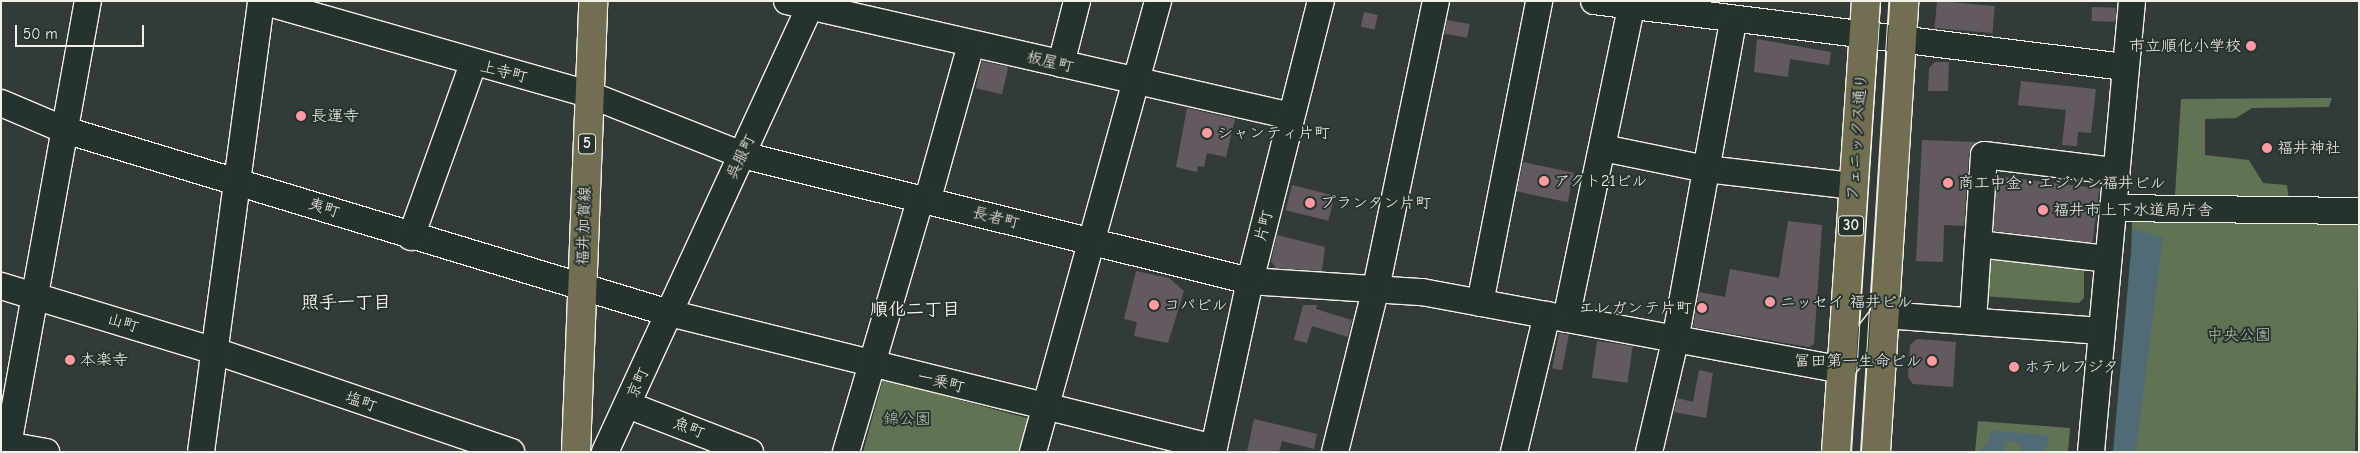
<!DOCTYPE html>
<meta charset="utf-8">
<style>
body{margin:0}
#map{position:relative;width:2360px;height:453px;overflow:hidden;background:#323b37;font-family:"Comic Neue","Klee One",sans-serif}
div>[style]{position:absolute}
.green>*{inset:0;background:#607355;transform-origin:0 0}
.water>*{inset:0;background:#4f6c75}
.building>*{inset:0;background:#635a61;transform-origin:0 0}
.roads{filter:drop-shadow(1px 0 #f4f1e8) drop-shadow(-1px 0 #f4f1e8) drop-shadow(0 1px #f4f1e8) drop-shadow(0 -1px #f4f1e8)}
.minor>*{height:26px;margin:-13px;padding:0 13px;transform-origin:13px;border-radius:13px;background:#26332d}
.major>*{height:28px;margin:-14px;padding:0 14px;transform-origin:14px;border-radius:14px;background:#726e52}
.tram>*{height:1px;margin:-0.5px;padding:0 0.5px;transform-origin:0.5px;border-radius:0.5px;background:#f4f1e8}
.dots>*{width:14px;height:14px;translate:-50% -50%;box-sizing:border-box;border:2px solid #26332d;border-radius:50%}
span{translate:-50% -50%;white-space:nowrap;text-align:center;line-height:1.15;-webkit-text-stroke:4px #26332d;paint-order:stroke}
.shield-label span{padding:1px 4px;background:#26332d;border:1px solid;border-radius:4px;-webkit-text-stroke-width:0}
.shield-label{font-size:15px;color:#f4f1e8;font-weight:700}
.poi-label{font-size:16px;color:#f4f1e8}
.right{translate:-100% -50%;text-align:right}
.left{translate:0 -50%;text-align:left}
.street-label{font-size:16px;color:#f4f1e8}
.park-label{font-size:16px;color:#b9bfad}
.neighbourhood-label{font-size:18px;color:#f4f1e8;font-weight:700}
.frame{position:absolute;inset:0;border:2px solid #f4f1e8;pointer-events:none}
.scale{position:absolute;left:15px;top:25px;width:129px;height:22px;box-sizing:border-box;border:2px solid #f4f1e8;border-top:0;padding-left:6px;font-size:15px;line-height:18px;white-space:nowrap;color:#f4f1e8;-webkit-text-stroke:4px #26332d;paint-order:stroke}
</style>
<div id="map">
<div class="green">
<div style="clip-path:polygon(2332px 98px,2329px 107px,2252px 108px,2236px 118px,2205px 119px,2205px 155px,2249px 160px,2263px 183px,2287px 185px,2289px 200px,2175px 195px,2181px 99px)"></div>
<div style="left:2132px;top:217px;width:227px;height:236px;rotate:1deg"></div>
<div style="clip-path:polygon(1985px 250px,2084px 264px,2084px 298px,2079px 303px,1982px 296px)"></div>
<div style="clip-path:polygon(883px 379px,1034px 420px,1025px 452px,863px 452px)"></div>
<div style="clip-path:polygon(1978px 421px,2070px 428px,2068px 452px,1975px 452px)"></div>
</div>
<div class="water">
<div style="clip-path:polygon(2133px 229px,2163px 237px,2136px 452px,2113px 452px)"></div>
<div style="clip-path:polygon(1991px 430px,2048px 436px,2049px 444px,2044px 450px,2022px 452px,2020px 444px,2011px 441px,2005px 442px,2004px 452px,1979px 452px,1988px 443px)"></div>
</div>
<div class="building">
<div style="left:1937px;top:1px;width:58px;height:27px;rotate:5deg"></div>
<div style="left:2092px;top:7px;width:24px;height:14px;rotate:2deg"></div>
<div style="left:1364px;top:12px;width:14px;height:15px;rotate:12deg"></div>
<div style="left:1447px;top:20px;width:23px;height:14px;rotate:10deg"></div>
<div style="clip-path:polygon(1757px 39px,1831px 52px,1829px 65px,1790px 59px,1788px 77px,1754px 72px)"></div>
<div style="left:982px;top:61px;width:27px;height:28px;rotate:13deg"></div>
<div style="clip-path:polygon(1935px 62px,1949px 62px,1948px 91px,1928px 91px,1929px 68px)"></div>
<div style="clip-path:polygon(2021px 81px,2096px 89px,2091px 133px,2078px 132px,2077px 146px,2062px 145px,2066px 110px,2018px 105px)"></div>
<div style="clip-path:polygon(1187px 108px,1235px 119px,1226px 157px,1207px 153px,1204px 167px,1198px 166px,1197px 172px,1176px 167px)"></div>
<div style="clip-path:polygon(1922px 140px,1976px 142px,1969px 154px,1964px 226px,1944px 225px,1943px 262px,1916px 261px)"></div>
<div style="left:1523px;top:162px;width:52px;height:30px;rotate:12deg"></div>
<div style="left:1998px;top:176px;width:102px;height:55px;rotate:7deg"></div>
<div style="left:1292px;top:185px;width:44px;height:26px;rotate:14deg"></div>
<div style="clip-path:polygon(1788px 221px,1822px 225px,1814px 344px,1809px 347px,1693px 327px,1699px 292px,1725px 297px,1730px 269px,1779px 278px)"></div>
<div style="clip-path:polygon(1277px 235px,1325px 247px,1322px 271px,1276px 268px,1271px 261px)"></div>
<div style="clip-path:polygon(1136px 271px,1169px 278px,1184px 291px,1168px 343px,1134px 336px,1137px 322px,1124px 319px)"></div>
<div style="clip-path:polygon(1303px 305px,1317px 305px,1316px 309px,1352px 320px,1348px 337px,1312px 326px,1307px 343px,1294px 340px)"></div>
<div style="left:1559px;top:333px;width:10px;height:36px;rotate:11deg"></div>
<div style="clip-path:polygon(1917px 339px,1956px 342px,1953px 387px,1913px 384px,1908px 377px,1910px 345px)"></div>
<div style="left:1597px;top:341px;width:36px;height:37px;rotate:8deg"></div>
<div style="clip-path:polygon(1699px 370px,1713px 373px,1706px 418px,1674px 412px,1677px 398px,1693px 402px)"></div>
<div style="clip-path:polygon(1254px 419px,1317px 434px,1314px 449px,1282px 441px,1279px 452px,1247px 452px)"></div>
</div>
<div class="roads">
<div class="minor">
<div style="left:262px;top:1px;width:339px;rotate:15.9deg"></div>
<div style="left:588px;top:94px;width:166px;rotate:21.6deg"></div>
<div style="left:742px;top:155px;width:523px;rotate:13.93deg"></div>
<div style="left:1250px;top:281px;width:172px;rotate:3.7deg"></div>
<div style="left:1422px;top:292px;width:426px;rotate:10.5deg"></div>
<div style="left:1841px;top:370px;width:70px;rotate:-52deg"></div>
<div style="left:1884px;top:315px;width:218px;rotate:4.2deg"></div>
<div style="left:787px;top:1px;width:517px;rotate:12.85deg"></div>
<div style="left:1594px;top:1px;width:534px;rotate:7.1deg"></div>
<div style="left:1061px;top:64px;width:65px;rotate:-75.7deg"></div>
<div style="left:1px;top:103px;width:69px;rotate:22.9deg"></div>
<div style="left:65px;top:130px;width:631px;rotate:16.86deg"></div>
<div style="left:669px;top:313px;width:561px;rotate:13.91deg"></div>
<div style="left:1603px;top:148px;width:105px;rotate:11.5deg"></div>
<div style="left:1706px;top:169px;width:149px;rotate:6.6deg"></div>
<div style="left:927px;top:202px;width:164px;rotate:-74.4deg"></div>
<div style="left:2113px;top:208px;width:246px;rotate:0.7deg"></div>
<div style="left:411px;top:237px;width:184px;rotate:-70.3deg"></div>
<div style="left:1978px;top:244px;width:89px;rotate:-86.1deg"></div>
<div style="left:1984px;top:155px;width:132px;rotate:7deg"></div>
<div style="left:1px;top:286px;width:220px;rotate:16.9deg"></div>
<div style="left:212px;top:350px;width:316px;rotate:18.8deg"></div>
<div style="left:1480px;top:303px;width:308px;rotate:-78.9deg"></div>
<div style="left:1566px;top:319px;width:319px;rotate:-78.2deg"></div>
<div style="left:1973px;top:321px;width:77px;rotate:-86.3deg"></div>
<div style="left:1978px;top:244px;width:130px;rotate:6.6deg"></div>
<div style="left:628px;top:405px;width:131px;rotate:21.1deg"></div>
<div style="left:1px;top:444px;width:46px;rotate:10.1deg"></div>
<div style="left:8px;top:445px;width:451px;rotate:-79.8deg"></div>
<div style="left:201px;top:452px;width:455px;rotate:-82.4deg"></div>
<div style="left:605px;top:452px;width:496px;rotate:-65.3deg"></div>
<div style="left:846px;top:452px;width:263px;rotate:-73.6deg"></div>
<div style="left:1033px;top:452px;width:468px;rotate:-74.5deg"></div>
<div style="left:1213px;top:452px;width:175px;rotate:-77.8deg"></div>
<div style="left:1250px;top:281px;width:289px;rotate:-75.8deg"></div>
<div style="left:1335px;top:452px;width:169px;rotate:-76deg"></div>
<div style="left:1376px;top:288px;width:293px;rotate:-78.2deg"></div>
<div style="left:1514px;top:452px;width:141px;rotate:-76.5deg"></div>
<div style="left:1649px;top:452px;width:114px;rotate:-76.8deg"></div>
<div style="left:1675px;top:341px;width:325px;rotate:-79.7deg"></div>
<div style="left:2091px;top:452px;width:453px;rotate:-84.8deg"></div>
</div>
<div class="major">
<div style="left:576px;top:452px;width:451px;rotate:-87.8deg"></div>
<div style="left:1836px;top:452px;width:452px;rotate:-86.2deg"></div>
<div style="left:1876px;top:452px;width:452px;rotate:-86.4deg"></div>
</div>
</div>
<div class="tram">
<div style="left:1851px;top:452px;width:452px;rotate:-86.3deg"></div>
<div style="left:1860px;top:452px;width:452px;rotate:-86.4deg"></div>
</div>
<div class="dots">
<div style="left:2251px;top:46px;background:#ff9aa2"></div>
<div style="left:301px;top:116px;background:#ff9aa2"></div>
<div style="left:1207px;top:133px;background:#ff9aa2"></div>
<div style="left:2267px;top:148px;background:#ff9aa2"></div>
<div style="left:1544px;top:181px;background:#ff9aa2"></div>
<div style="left:1948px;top:183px;background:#ff9aa2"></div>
<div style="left:1310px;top:203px;background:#ff9aa2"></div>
<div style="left:2043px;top:210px;background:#ff9aa2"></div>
<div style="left:1770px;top:302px;background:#ff9aa2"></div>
<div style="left:1154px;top:305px;background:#ff9aa2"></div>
<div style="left:1702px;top:308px;background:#ff9aa2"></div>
<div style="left:70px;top:360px;background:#ff9aa2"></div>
<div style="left:1932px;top:361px;background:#ff9aa2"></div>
<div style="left:2014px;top:367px;background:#ff9aa2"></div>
</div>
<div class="shield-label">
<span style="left:587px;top:144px">5</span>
<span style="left:1851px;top:226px">30</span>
</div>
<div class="poi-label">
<span class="right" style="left:2241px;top:46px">市立順化小学校</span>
<span class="left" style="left:311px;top:116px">長運寺</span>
<span class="left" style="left:1217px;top:133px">シャンティ片町</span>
<span class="left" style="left:2277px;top:148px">福井神社</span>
<span class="left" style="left:1554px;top:181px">アクト21ビル</span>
<span class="left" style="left:1958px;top:183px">商工中金・エジソン福井ビル</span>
<span class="left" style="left:1320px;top:203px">プランタン片町</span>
<span class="left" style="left:2053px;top:210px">福井市上下水道局庁舎</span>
<span class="left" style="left:1780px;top:302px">ニッセイ 福井ビル</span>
<span class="left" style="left:1164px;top:305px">コパビル</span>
<span class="right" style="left:1692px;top:308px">エレガンテ片町</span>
<span class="left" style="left:80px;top:360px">本楽寺</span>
<span class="right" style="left:1922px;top:361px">冨田第一生命ビル</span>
<span class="left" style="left:2024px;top:367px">ホテルフジタ</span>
</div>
<div class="street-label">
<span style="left:1050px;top:62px;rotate:13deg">板屋町</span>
<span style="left:504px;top:72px;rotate:14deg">上寺町</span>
<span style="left:1857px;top:137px;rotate:-86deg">フェニックス通り</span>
<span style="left:741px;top:157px;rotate:-65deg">呉服町</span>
<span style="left:324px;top:208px;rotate:18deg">夷町</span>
<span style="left:996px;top:218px;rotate:14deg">長者町</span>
<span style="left:584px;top:226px;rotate:-88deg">福井加賀線</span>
<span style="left:1264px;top:226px;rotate:-76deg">片町</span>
<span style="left:123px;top:323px;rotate:17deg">山町</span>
<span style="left:941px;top:382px;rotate:14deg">一乗町</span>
<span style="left:638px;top:383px;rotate:-66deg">京町</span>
<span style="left:361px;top:402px;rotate:19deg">塩町</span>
<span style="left:689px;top:428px;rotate:21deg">魚町</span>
</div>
<div class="park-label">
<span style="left:2239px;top:335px">中央公園</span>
<span style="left:907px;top:419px">錦公園</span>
</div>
<div class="neighbourhood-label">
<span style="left:346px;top:303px">照手一丁目</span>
<span style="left:915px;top:310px">順化二丁目</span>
</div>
<div class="frame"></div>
<div class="scale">50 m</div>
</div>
